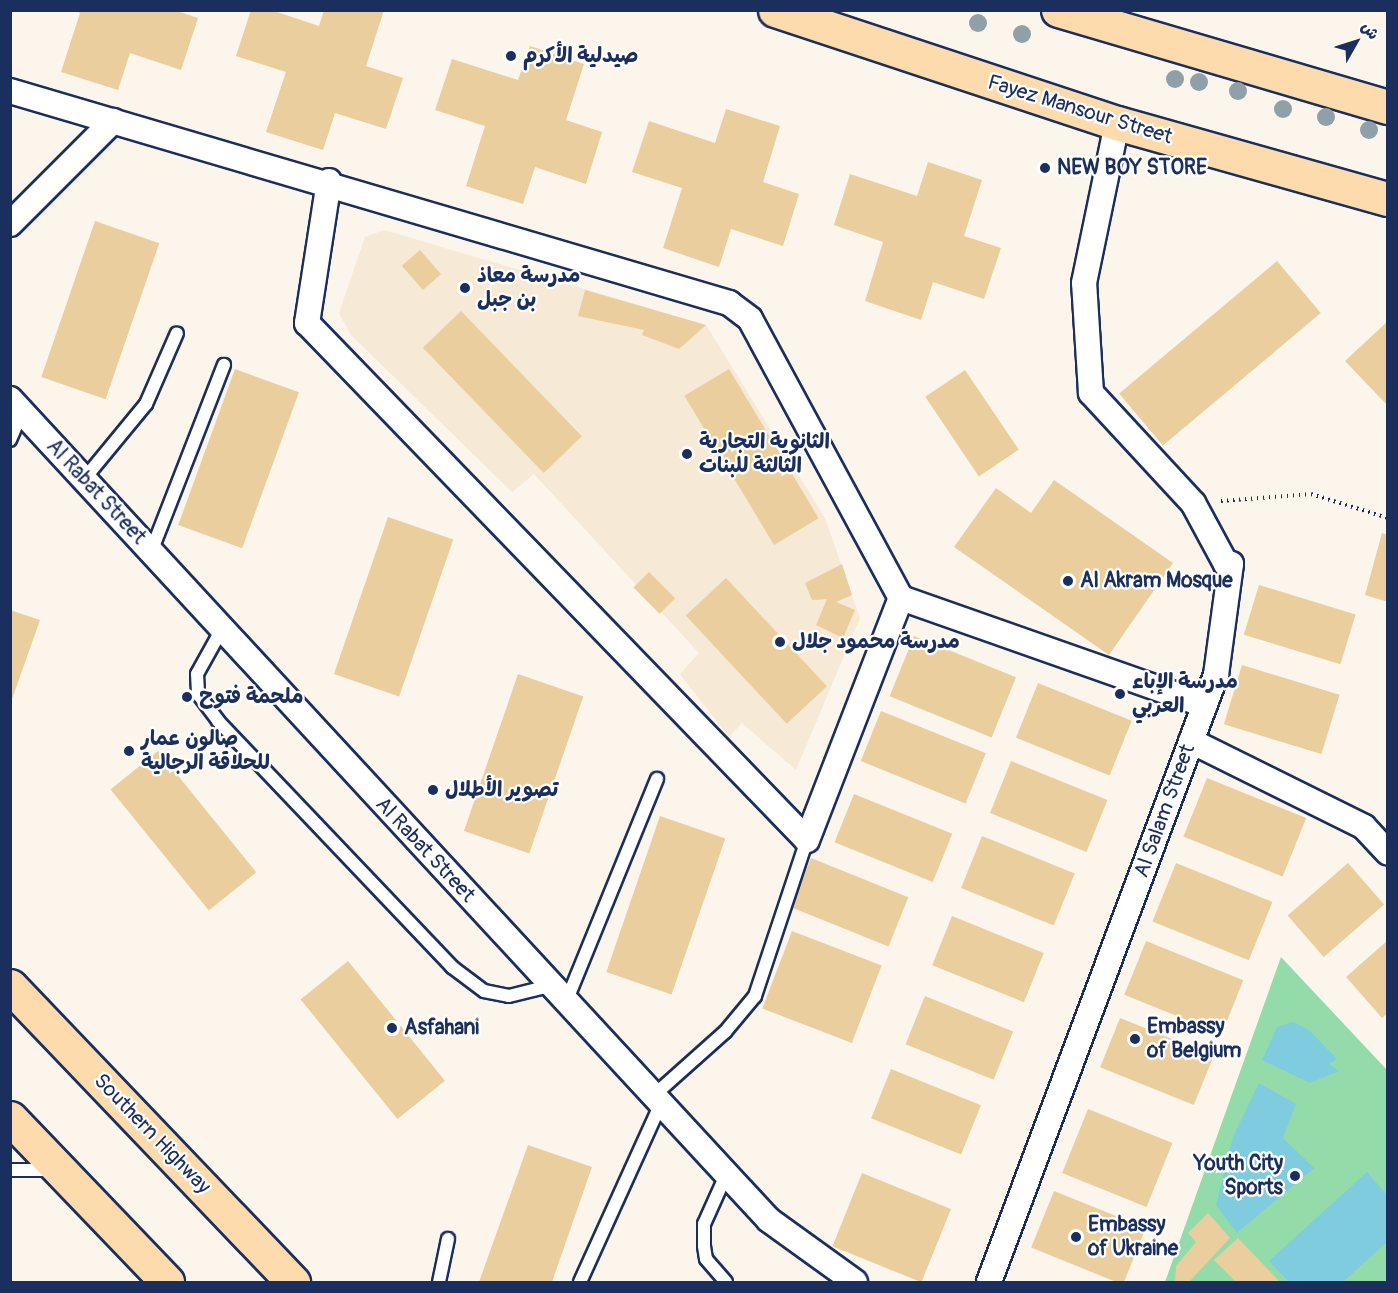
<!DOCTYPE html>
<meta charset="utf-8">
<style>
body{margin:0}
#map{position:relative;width:1398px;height:1293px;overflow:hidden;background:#fbf5ec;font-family:Pangolin,"Playpen Sans Arabic",sans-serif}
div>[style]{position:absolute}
.built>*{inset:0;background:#f6e9d5}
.green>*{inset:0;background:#93dba9}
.water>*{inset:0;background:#80ccdf}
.building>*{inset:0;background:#eace9e;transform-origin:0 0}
.path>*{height:4px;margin-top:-2px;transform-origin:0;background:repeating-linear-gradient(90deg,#1b2f5e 0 1.5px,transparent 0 6px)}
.roads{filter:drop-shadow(2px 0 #1b2f5e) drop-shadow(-2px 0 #1b2f5e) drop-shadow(0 2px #1b2f5e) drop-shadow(0 -2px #1b2f5e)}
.service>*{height:12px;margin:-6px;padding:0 6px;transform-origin:6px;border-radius:6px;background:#fff}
.minor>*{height:24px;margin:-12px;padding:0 12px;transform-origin:12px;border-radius:12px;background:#fff}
.trunk>*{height:33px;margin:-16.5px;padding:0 16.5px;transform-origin:16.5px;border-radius:16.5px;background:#fedbac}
.motorway>*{height:33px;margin:-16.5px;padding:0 16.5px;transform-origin:16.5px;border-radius:16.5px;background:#fedbac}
.trees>*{width:18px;height:18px;margin:-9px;border-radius:50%;background:#90a0a8}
.dots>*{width:16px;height:16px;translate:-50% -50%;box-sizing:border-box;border:3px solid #fff;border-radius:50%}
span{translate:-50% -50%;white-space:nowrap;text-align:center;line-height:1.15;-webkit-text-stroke:4.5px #fff;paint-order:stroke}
.poi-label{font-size:21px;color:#1b2f5e;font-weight:700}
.left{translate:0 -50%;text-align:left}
.right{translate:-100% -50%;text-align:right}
.street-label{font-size:21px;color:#1b2f5e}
.frame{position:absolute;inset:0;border:12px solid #1b2f5e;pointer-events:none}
.north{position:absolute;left:1326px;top:12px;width:60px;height:60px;-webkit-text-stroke:4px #fff;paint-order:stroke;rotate:51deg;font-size:16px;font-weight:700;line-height:24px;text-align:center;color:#1b2f5e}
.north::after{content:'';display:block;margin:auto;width:21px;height:27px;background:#1b2f5e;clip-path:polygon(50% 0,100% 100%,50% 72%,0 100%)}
</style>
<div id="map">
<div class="built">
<div style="clip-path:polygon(384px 230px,706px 325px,825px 518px,860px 618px,796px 770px,742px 723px,729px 737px,680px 674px,699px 653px,534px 474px,512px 492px,351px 335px,339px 313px,365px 237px)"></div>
</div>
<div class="green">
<div style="clip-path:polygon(1281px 957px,1387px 1070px,1387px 1282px,1165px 1282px)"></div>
</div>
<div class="water">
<div style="clip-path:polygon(1293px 1022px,1309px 1030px,1337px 1059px,1329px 1064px,1339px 1071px,1310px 1083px,1262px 1060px,1277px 1027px)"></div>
<div style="clip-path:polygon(1259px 1083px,1296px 1104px,1283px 1138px,1314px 1168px,1237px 1233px,1216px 1205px,1233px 1137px)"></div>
<div style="clip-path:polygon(1367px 1172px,1387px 1195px,1387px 1242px,1343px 1282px,1289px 1282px,1269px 1261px)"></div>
</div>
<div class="building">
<div style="clip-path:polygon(75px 10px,174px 10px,198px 18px,181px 70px,130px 53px,118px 90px,61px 72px,80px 13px)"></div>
<div style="clip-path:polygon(251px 10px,271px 10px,319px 26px,324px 10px,384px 10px,366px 66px,403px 78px,386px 129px,335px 113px,323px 150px,266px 132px,286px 72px,236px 56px)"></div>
<div style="clip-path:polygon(530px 46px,584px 64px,566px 120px,602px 132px,586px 184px,535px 167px,523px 204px,466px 186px,485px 126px,435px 110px,452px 59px,518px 80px)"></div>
<div style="clip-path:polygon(726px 109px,780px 126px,763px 182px,799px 194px,783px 246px,731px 229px,719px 267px,663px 248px,682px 188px,632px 172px,649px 121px,715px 143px)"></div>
<div style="clip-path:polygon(928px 162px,982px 180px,964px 236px,1001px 248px,984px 299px,933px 282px,921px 320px,865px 301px,883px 242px,834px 225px,850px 174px,917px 196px)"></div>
<div style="left:95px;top:221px;width:68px;height:165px;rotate:19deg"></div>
<div style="left:420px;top:250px;width:32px;height:24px;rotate:49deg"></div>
<div style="left:1277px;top:261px;width:68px;height:206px;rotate:50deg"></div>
<div style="clip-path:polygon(585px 290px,651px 309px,706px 325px,679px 349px,642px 335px,644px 330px,578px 316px)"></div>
<div style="left:461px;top:311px;width:174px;height:53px;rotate:46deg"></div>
<div style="clip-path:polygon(1388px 321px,1388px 406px,1345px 361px)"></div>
<div style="left:235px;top:369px;width:68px;height:166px;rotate:20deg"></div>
<div style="left:729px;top:369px;width:174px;height:52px;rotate:59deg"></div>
<div style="left:965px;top:370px;width:96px;height:48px;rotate:56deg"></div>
<div style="clip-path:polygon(1054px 480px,1173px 563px,1109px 655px,954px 547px,996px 488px,1031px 513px)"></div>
<div style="left:388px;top:517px;width:69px;height:166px;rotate:19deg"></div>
<div style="clip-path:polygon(1382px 533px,1388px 535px,1388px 602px,1365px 595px)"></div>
<div style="clip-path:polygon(842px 564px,852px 595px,836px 602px,855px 610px,843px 638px,816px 625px,827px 599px,812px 600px,805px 583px)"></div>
<div style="left:649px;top:572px;width:37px;height:22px;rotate:45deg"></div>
<div style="left:726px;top:578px;width:148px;height:55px;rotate:47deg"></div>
<div style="left:1259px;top:585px;width:101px;height:52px;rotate:17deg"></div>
<div style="clip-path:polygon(10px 610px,40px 620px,11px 702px,10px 702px)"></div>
<div style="left:914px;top:636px;width:110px;height:65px;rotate:22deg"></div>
<div style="left:1242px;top:665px;width:102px;height:62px;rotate:17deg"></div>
<div style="left:518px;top:674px;width:69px;height:166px;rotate:19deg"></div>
<div style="left:1038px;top:683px;width:101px;height:59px;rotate:22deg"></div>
<div style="left:881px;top:711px;width:113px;height:54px;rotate:22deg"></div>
<div style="left:158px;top:751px;width:156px;height:61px;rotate:51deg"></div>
<div style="left:1011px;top:761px;width:104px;height:56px;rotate:22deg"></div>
<div style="left:1207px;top:778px;width:107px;height:63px;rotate:22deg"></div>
<div style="left:854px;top:794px;width:106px;height:52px;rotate:22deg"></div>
<div style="left:660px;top:816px;width:69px;height:165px;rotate:19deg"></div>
<div style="left:982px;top:836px;width:100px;height:56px;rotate:22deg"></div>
<div style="left:811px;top:858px;width:105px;height:53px;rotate:22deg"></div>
<div style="left:1176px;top:863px;width:104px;height:63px;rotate:22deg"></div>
<div style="left:1348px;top:863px;width:55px;height:80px;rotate:49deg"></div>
<div style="left:952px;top:916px;width:99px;height:53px;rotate:22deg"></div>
<div style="left:792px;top:931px;width:96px;height:83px;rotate:21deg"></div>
<div style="clip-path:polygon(1388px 940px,1388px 1013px,1382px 1018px,1346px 977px)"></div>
<div style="left:1146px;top:941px;width:105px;height:58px;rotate:22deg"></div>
<div style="left:348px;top:961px;width:154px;height:61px;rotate:51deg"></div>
<div style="left:925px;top:996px;width:95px;height:52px;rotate:22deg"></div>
<div style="left:1120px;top:1018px;width:101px;height:53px;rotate:22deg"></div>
<div style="left:891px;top:1069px;width:97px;height:53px;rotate:22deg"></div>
<div style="left:1088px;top:1109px;width:91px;height:69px;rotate:22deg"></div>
<div style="clip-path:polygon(528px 1145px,592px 1167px,552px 1282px,479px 1282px)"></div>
<div style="left:862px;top:1173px;width:96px;height:79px;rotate:22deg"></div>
<div style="left:1054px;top:1191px;width:99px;height:61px;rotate:22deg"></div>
<div style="clip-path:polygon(1208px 1213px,1230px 1238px,1189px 1282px,1175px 1282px,1176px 1266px,1196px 1242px,1188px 1233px)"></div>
<div style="clip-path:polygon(1238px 1238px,1280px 1282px,1236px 1282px,1214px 1260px)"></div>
</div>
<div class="path">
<div style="left:1221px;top:501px;width:90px;rotate:-4.4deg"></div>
<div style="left:1311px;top:494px;width:81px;rotate:17.3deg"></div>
</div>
<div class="roads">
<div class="service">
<div style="left:10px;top:440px;width:30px;rotate:-67deg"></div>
<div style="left:85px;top:478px;width:96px;rotate:-50.5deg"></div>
<div style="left:146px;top:404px;width:77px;rotate:-66.4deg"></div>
<div style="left:151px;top:552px;width:201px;rotate:-68.7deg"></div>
<div style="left:222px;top:629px;width:51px;rotate:119.1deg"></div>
<div style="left:197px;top:674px;width:20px;rotate:87deg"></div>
<div style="left:198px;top:694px;width:34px;rotate:53deg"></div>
<div style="left:218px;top:721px;width:340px;rotate:46.4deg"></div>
<div style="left:452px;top:967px;width:40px;rotate:37deg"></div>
<div style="left:484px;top:991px;width:25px;rotate:11deg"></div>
<div style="left:509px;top:996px;width:41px;rotate:-14deg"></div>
<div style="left:566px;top:1002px;width:241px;rotate:-67.8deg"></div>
<div style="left:652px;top:1097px;width:98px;rotate:-41.7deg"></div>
<div style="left:725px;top:1032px;width:47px;rotate:-50.2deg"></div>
<div style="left:755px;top:996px;width:164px;rotate:-71.6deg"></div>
<div style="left:10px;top:1170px;width:41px"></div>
<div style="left:439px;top:1282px;width:44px;rotate:-78.2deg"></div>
<div style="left:580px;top:1282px;width:193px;rotate:-65.6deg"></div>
<div style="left:726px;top:1282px;width:30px;rotate:-131deg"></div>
<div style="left:706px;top:1259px;width:13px;rotate:-99deg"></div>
<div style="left:704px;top:1246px;width:22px;rotate:-90deg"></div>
<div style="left:704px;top:1224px;width:54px;rotate:-65.8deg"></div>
</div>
<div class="minor">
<div style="left:10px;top:91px;width:750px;rotate:16.43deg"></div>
<div style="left:729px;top:303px;width:26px;rotate:37deg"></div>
<div style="left:750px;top:319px;width:317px;rotate:61.6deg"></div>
<div style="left:901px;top:598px;width:322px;rotate:19.4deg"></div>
<div style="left:329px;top:181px;width:144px;rotate:98.8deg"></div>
<div style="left:307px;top:323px;width:719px;rotate:45.96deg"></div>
<div style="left:807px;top:840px;width:260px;rotate:-68.8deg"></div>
<div style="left:10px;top:224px;width:146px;rotate:-45deg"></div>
<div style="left:10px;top:399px;width:1118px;rotate:47.25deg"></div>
<div style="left:769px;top:1220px;width:106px;rotate:35.8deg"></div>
<div style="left:1191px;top:741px;width:193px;rotate:26.4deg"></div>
<div style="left:1364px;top:827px;width:35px;rotate:47deg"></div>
<div style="left:989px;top:1282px;width:648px;rotate:-69.5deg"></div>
<div style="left:1216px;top:675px;width:112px;rotate:-82.3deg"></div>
<div style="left:1231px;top:564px;width:5px;rotate:180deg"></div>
<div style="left:1226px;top:564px;width:69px;rotate:-118.4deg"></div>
<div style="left:1193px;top:503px;width:150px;rotate:-132.8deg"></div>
<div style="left:1091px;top:393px;width:110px;rotate:-93.6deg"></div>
<div style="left:1084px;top:283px;width:163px;rotate:-78.3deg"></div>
</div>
<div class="trunk">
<div style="left:775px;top:10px;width:360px;rotate:18.3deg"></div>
<div style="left:1117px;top:123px;width:281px;rotate:15.7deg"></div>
<div style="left:1058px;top:10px;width:344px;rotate:16.4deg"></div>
</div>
<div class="motorway">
<div style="left:10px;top:986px;width:410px;rotate:46.3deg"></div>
<div style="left:10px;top:1118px;width:227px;rotate:46.2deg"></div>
</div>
</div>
<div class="trees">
<div style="left:978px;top:23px"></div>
<div style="left:1022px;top:34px"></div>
<div style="left:1175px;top:79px"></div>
<div style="left:1199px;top:82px"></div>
<div style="left:1238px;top:91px"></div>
<div style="left:1283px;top:109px"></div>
<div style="left:1326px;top:117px"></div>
<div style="left:1369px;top:130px"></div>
</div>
<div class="dots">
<div style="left:511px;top:56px;background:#1b2f5e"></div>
<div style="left:1045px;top:168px;background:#1b2f5e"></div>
<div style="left:465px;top:288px;background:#1b2f5e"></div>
<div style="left:687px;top:454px;background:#1b2f5e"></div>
<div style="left:1068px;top:581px;background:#1b2f5e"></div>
<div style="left:780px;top:642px;background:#1b2f5e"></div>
<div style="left:1120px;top:694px;background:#1b2f5e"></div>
<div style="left:187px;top:697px;background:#1b2f5e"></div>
<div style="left:129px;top:751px;background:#1b2f5e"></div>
<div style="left:433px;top:790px;background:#1b2f5e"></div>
<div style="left:392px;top:1028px;background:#1b2f5e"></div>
<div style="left:1135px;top:1039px;background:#1b2f5e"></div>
<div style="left:1295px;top:1176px;background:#1b2f5e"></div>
<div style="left:1076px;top:1237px;background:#1b2f5e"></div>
</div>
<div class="poi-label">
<span class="left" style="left:523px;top:56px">صيدلية الأكرم</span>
<span class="left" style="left:1057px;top:168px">NEW BOY STORE</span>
<span class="left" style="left:477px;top:288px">مدرسة معاذ<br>بن جبل</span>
<span class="left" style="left:699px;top:454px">الثانوية التجارية<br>الثالثة للبنات</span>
<span class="left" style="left:1080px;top:581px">Al Akram Mosque</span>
<span class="left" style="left:792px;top:642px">مدرسة محمود جلال</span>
<span class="left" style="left:1132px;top:694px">مدرسة الإباء<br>العربي</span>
<span class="left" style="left:199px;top:697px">ملحمة فتوح</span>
<span class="left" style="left:141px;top:751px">صالون عمار<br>للحلاقة الرجالية</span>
<span class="left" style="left:445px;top:790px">تصوير الأطلال</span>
<span class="left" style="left:1147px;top:1039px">Embassy<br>of Belgium</span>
<span class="left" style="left:404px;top:1028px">Asfahani</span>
<span class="right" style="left:1283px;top:1176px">Youth City<br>Sports</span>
<span class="left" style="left:1088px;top:1237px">Embassy<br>of Ukraine</span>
</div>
<div class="street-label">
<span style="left:1080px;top:110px;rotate:17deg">Fayez Mansour Street</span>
<span style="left:96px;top:492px;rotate:47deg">Al Rabat Street</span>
<span style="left:1165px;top:811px;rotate:-70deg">Al Salam Street</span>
<span style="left:425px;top:850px;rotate:47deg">Al Rabat Street</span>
<span style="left:152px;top:1134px;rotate:46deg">Southern Highway</span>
</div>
<div class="frame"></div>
<div class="north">ش</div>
</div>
